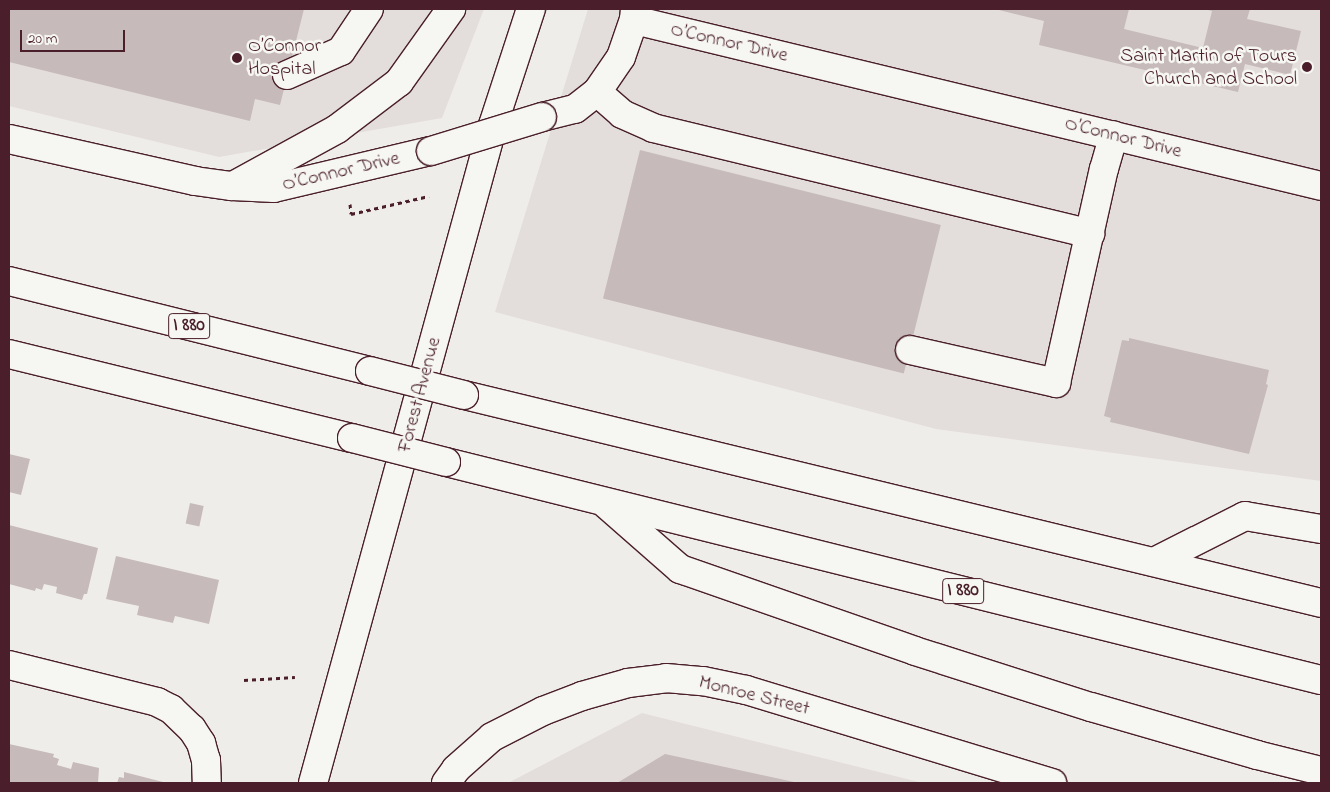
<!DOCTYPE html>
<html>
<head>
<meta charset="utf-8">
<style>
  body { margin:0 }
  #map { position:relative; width:1330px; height:792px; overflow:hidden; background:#efedea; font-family:"Indie Flower",sans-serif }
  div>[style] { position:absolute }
  .built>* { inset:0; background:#e3dedc }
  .building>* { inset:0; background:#c6babb; transform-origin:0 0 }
  .path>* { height:3px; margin-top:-1.5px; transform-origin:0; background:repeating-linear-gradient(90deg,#4a1f2b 0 4px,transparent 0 8px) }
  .roads { filter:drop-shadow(1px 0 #4a1f2b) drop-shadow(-1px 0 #4a1f2b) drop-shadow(0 1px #4a1f2b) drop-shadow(0 -1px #4a1f2b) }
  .minor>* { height:28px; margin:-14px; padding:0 14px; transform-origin:14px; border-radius:14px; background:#f6f6f2 }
  .major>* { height:28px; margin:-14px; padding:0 14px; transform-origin:14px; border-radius:14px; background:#f6f6f2 }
  .highway>* { height:28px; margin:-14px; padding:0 14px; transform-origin:14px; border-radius:14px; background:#f6f6f2 }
  .bridges { filter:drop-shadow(1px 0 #4a1f2b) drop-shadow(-1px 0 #4a1f2b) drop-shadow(0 1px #4a1f2b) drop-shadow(0 -1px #4a1f2b) }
  .minor-bridge>* { height:28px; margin:-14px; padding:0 14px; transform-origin:14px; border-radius:14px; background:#f6f6f2 }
  .highway-bridge>* { height:28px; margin:-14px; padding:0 14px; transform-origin:14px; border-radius:14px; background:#f6f6f2 }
  .dots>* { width:14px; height:14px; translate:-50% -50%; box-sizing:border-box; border:2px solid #f6f6f2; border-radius:50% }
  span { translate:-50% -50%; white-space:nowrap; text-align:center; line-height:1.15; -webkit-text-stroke:5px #f6f6f2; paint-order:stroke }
  .shield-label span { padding:1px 4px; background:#f6f6f2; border:1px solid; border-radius:4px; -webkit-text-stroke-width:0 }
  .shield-label { font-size:19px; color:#4a1f2b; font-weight:700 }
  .street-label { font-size:20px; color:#4a1f2b }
  .poi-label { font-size:20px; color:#4a1f2b }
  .left { translate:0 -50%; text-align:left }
  .right { translate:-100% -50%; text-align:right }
  .frame { position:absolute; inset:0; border:10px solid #4a1f2b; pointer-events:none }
  .scale { position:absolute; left:20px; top:30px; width:105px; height:22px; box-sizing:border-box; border:2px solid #4a1f2b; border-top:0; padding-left:6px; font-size:15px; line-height:18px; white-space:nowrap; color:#4a1f2b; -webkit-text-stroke:4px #f6f6f2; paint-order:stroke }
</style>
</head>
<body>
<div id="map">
  <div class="built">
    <i style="clip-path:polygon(9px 9px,484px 9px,442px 118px,219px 157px,9px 106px)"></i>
    <i style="clip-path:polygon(588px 9px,1321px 9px,1321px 481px,936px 429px,495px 312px)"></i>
    <i style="clip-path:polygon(642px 713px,923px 783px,508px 783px)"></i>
  </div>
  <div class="building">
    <i style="clip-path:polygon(9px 9px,304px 9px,280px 105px,255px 99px,250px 121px,9px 62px)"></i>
    <i style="clip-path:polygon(995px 9px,1129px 9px,1124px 29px,1203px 48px,1212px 11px,1204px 9px,1250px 9px,1247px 19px,1301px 31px,1290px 75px,1245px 64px,1238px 92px,1039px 45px,1044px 21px)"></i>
    <i style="left:640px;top:150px;width:310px;height:153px;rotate:14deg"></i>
    <i style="clip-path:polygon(1129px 338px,1269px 370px,1266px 384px,1268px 385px,1249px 454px,1110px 422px,1111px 418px,1104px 416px,1122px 340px,1129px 341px)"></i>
    <i style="clip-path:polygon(9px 454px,30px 459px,21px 495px,9px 492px)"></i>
    <i style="left:190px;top:503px;width:14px;height:21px;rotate:12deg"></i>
    <i style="clip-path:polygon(9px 525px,98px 548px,87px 594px,84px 594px,82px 600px,56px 593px,57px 587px,44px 584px,42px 590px,36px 588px,35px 591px,9px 584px)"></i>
    <i style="clip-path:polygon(116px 556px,219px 580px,209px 624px,175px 616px,173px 623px,137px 615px,139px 606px,106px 599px)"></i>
    <i style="clip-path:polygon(9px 744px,54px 754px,53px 757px,59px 759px,57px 765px,71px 769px,73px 762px,99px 768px,98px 783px,9px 783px)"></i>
    <i style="clip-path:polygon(665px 754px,794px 782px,794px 783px,617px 783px)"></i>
    <i style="clip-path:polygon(124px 772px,167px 783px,117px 783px,119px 777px,124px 778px)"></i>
  </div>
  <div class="path">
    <i style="left:350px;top:204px;width:10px;rotate:84deg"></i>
    <i style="left:351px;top:214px;width:80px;rotate:-13deg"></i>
    <i style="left:244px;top:680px;width:51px;rotate:-3.4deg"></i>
  </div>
  <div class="roads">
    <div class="minor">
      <i style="left:634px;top:20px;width:707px;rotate:13.58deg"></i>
      <i style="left:287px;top:75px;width:59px;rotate:-24deg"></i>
      <i style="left:341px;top:51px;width:50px;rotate:-56.3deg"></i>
      <i style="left:597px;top:92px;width:33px;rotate:41deg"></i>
      <i style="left:622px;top:114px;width:34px;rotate:24deg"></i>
      <i style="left:653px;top:128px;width:450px;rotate:13.6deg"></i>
      <i style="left:542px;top:117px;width:34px;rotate:-14deg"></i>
      <i style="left:575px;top:109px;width:28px;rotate:-38deg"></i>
      <i style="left:597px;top:92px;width:42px;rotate:-55.6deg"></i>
      <i style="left:621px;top:57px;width:39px;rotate:-71deg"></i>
      <i style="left:634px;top:20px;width:11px;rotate:-85deg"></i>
      <i style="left:9px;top:139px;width:191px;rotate:12.7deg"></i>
      <i style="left:195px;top:181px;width:37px;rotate:8deg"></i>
      <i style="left:232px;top:186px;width:42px;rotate:2.7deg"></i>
      <i style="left:274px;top:188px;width:161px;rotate:-13.3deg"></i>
      <i style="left:233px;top:186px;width:119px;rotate:-28.7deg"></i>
      <i style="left:337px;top:129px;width:78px;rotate:-37.2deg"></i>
      <i style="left:399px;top:82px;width:90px;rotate:-54.5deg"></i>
      <i style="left:910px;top:350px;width:150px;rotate:12.7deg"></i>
      <i style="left:1056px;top:383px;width:219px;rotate:-77.4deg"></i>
      <i style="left:1104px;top:169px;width:35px;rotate:-74deg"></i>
      <i style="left:9px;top:665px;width:153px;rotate:14deg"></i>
      <i style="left:157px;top:702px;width:16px;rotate:27deg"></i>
      <i style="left:171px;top:709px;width:29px;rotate:44deg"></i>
      <i style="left:192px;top:729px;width:17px;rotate:57deg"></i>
      <i style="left:201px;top:743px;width:18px;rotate:74deg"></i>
      <i style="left:206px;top:760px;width:23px;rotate:88deg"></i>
    </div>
    <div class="major">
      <i style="left:313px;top:783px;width:682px;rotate:-74.7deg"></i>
      <i style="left:493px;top:125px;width:122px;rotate:-71.9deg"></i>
      <i style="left:446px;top:783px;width:17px;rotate:-54deg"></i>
      <i style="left:456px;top:769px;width:48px;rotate:-41.6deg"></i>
      <i style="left:492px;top:737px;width:57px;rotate:-27deg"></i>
      <i style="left:543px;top:711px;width:42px;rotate:-21deg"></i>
      <i style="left:582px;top:696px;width:48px;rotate:-15.8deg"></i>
      <i style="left:628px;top:683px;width:38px;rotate:-7deg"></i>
      <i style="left:666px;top:678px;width:37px;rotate:5deg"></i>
      <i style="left:703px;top:681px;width:44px;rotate:11.8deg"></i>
      <i style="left:746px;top:690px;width:320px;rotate:16.9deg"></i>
    </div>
    <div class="highway">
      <i style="left:9px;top:281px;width:372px;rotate:14deg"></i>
      <i style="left:9px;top:354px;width:353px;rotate:13.8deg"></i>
      <i style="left:464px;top:395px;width:882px;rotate:13.64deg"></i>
      <i style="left:446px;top:462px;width:902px;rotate:13.99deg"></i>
      <i style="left:607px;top:505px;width:97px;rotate:41.2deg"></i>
      <i style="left:680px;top:569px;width:249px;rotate:19.2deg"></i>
      <i style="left:915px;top:651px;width:185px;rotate:17.7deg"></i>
      <i style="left:1091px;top:707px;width:173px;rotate:16.1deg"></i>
      <i style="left:1257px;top:755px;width:66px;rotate:14deg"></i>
      <i style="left:1154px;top:562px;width:102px;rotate:-26.8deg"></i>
      <i style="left:1245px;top:516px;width:77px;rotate:9.7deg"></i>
    </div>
  </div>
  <div class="bridges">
    <div class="minor-bridge">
      <i style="left:431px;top:151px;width:116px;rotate:-17deg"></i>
    </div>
    <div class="highway-bridge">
      <i style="left:370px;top:371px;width:97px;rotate:14.3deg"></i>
      <i style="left:352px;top:438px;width:97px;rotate:14.3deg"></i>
    </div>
  </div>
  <div class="dots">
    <i style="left:237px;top:58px;background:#4a1f2b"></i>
    <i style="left:1307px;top:67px;background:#4a1f2b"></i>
  </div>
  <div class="shield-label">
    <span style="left:189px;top:326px">I 880</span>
    <span style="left:963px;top:591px">I 880</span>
  </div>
  <div class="street-label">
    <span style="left:729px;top:43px;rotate:13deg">O’Connor Drive</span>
    <span style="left:1123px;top:138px;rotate:14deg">O’Connor Drive</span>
    <span style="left:341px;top:172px;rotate:-13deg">O’Connor Drive</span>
    <span style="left:420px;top:395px;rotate:-75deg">Forest Avenue</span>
    <span style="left:754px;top:696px;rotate:14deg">Monroe Street</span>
  </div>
  <div class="poi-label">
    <span class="left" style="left:248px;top:58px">O’Connor<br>Hospital</span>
    <span class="right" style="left:1297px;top:68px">Saint Martin of Tours<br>Church and School</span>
  </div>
  <div class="frame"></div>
  <div class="scale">20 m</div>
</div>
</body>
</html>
